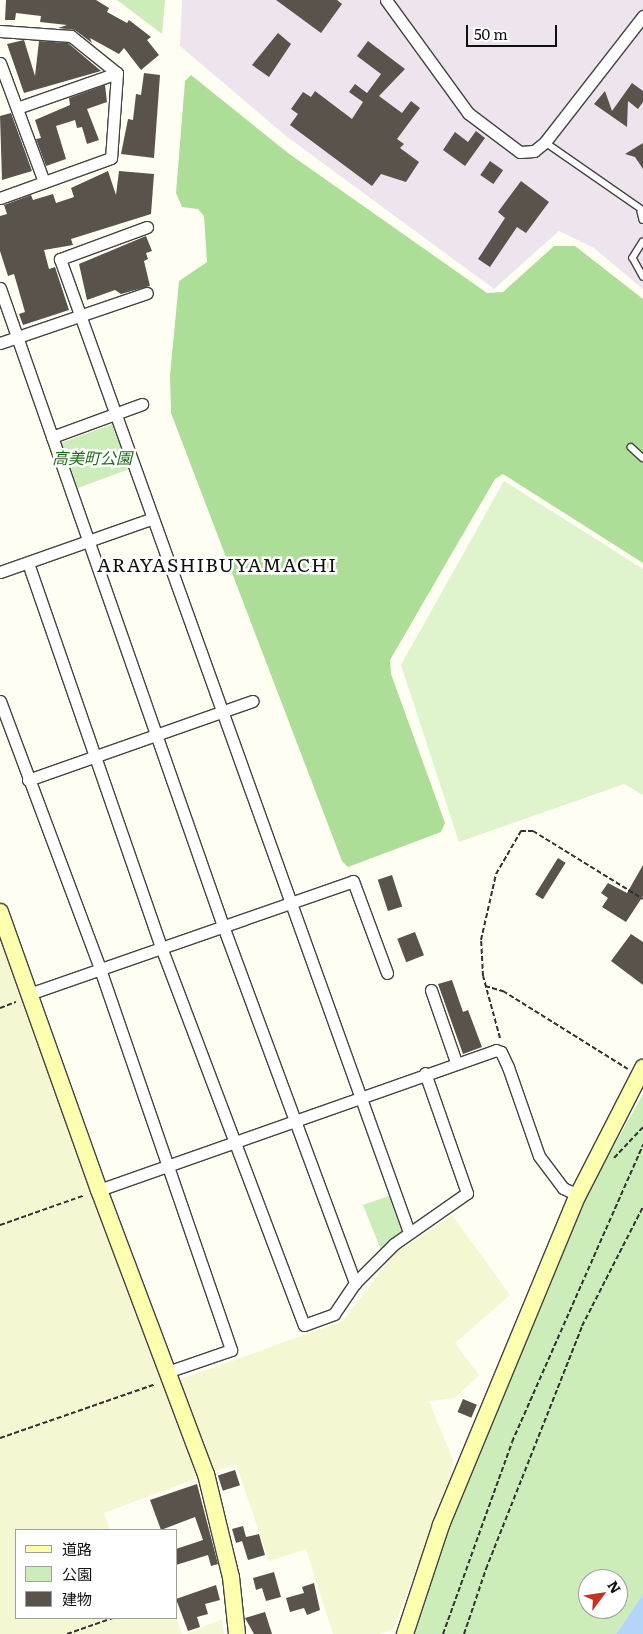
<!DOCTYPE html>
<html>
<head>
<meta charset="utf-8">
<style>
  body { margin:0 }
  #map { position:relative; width:643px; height:1634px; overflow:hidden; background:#fffef2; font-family:Literata,"Noto Sans JP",serif }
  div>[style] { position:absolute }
  .industrial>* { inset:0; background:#eee4ee }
  .farmland>* { inset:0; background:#f4f7d1 }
  .green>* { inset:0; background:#ccecb9; transform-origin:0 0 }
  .forest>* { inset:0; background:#adde98 }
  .pitch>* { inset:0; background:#dff3cc }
  .water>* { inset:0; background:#b4d5f9 }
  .building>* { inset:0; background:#59534b; transform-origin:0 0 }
  .path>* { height:2px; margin-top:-1px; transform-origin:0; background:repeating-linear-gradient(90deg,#323232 0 5px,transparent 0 7.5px) }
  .roads { filter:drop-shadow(1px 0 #434343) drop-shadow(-1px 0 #434343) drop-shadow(0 1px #434343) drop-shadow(0 -1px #434343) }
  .lane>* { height:5.5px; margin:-2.75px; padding:0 2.75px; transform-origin:2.75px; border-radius:2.75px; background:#fff }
  .street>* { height:11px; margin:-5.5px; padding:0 5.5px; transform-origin:5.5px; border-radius:5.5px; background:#fff }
  .secondary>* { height:16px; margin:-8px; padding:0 8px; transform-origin:8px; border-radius:8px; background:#fcffad }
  span { translate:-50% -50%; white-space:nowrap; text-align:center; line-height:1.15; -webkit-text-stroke:5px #fff; paint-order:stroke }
  .park-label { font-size:16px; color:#206c1c; font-style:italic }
  .quarter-label { font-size:19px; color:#101010; letter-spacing:1px }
  .legend { position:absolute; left:15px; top:1529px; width:162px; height:90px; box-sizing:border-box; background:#fff; border:1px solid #9f9f9f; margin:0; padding:6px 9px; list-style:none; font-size:15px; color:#101010 }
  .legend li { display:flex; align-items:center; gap:10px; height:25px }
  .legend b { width:25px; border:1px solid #9f9f9f }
  .north { position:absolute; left:578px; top:1569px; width:50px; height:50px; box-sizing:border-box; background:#fff; border:1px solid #9f9f9f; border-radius:50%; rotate:59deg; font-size:14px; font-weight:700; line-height:20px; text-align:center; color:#101010 }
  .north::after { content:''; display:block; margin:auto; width:18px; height:22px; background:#c73120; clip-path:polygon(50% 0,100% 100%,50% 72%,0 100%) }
  .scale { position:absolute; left:466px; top:25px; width:91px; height:22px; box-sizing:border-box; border:2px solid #101010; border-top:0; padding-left:6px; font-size:15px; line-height:18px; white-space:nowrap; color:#101010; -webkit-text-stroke:4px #fff; paint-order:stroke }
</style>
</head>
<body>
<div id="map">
  <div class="industrial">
    <i style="clip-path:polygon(182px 0,643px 0,643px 289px,594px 248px,559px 231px,494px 289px,286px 136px,180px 46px)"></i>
  </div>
  <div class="farmland">
    <i style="clip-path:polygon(0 937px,197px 1478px,104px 1513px,110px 1530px,16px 1530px,16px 1618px,176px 1618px,182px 1634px,0 1634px)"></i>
    <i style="clip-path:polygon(452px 1215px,510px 1295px,455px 1343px,479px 1375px,455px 1398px,429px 1401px,453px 1460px,451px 1480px,393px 1629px,379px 1634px,333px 1634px,306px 1549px,269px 1561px,236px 1464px,213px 1472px,179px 1380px,343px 1321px,394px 1254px)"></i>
    <i style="clip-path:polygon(222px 1619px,224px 1634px,186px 1634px)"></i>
  </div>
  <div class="green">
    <i style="clip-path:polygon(117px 0,165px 0,162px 34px)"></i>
    <i style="left:113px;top:424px;width:48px;height:55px;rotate:70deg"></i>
    <i style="clip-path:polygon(evenodd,643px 1094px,643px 1594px,616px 1634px,414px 1634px,450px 1521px,591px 1187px,643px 1094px,588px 1579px,618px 1579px,618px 1609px,588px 1609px,588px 1579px)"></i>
    <i style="clip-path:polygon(389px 1196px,402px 1232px,381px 1250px,363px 1205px)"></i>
  </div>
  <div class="forest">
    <i style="clip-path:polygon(191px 75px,288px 153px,487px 293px,503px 292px,554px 246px,575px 246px,643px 299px,643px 563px,503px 474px,495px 479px,390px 660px,391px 674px,445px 823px,441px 832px,348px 867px,342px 861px,171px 413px,170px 375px,179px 281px,207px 262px,204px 216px,198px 209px,182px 207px,176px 193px,185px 81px)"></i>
  </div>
  <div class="pitch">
    <i style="clip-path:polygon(504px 481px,643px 569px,643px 795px,624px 784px,459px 842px,401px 665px)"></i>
  </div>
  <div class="water">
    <i style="clip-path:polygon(643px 1594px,643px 1634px,616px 1634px)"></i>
  </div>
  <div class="building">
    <i style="clip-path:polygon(6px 0,96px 0,109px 8px,107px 12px,127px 23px,129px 20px,151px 37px,147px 40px,159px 55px,141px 70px,124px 48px,119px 54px,90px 38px,92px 43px,75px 30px,58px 28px,67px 25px,40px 22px,41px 16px,16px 13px,15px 20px,5px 20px)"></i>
    <i style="clip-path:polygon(276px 0,337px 0,342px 4px,321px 33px)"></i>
    <i style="clip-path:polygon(278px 33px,291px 44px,269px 77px,252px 65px)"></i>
    <i style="clip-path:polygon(24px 40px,35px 76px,39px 41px,68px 43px,101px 71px,24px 93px,7px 44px)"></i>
    <i style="clip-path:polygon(368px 41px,405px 69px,379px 96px,402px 113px,411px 101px,420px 108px,397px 139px,404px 144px,400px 148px,419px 162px,406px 182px,381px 174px,372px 186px,290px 125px,298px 114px,291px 109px,303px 92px,311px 97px,315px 91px,352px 119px,363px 102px,349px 92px,355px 84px,367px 93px,381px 74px,357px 56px)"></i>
    <i style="clip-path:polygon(144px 73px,160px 75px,154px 158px,121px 154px,128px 119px,133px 120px,136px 94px,141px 95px)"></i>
    <i style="clip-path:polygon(632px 83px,643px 91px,643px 102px,638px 109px,628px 101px,627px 127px,594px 104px,605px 91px,612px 111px)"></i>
    <i style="clip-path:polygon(105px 85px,107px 102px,87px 109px,99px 140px,87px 144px,82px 127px,77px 128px,75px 120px,56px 126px,66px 159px,46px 166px,36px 139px,41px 138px,35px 120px,70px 105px,69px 98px)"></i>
    <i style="clip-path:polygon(11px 113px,32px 171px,2px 180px,0 116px)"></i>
    <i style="clip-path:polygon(476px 131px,485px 138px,465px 166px,443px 150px,455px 132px,468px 142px)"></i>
    <i style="clip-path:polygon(643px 143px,643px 169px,635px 157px,625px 154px)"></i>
    <i style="left:490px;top:161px;width:16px;height:17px;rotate:35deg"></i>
    <i style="clip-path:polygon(108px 171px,116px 195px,119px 171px,154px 174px,151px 214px,71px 239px,73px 245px,44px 250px,49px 269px,55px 267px,69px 310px,23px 325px,19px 314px,25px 312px,14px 274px,8px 276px,0 251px,0 216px,7px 214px,4px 205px,31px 195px,33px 200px,53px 194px,56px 203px,74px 197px,71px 188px)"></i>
    <i style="clip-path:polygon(521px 181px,549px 202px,526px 233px,517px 227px,490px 267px,478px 259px,505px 218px,498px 212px)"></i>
    <i style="clip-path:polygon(146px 236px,152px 251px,146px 253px,148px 259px,144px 261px,150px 286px,121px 294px,115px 290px,87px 300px,79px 264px)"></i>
    <i style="left:558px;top:858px;width:9px;height:43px;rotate:32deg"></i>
    <i style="clip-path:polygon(643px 865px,643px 896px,626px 922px,602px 907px,608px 898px,601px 893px,608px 883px,627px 893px)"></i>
    <i style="left:392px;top:875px;width:33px;height:15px;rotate:72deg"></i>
    <i style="left:415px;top:932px;width:25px;height:19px;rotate:69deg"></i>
    <i style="clip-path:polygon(631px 934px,643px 942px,643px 985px,611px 961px)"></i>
    <i style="clip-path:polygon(452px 980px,463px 1012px,468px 1010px,482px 1047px,463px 1054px,438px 984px)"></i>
    <i style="left:463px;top:1399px;width:15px;height:14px;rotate:23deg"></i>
    <i style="left:235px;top:1470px;width:16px;height:18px;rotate:72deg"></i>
    <i style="clip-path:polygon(197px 1484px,218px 1564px,211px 1566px,208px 1555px,176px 1565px,176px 1549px,203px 1540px,195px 1517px,161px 1530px,150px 1500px)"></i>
    <i style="clip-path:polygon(243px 1526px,246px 1537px,259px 1534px,265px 1555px,248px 1560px,242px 1541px,236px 1543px,232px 1529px)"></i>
    <i style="clip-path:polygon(274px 1572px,281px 1597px,266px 1601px,262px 1588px,256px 1590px,253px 1578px)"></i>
    <i style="clip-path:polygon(314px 1583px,320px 1610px,307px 1615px,304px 1608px,290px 1612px,286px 1598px,304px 1593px,302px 1587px)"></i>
    <i style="clip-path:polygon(216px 1585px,220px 1600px,205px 1604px,208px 1614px,197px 1617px,200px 1627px,188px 1631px,176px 1599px)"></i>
    <i style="clip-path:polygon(265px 1612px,272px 1634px,254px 1634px,245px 1618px)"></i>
  </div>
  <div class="path">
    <i style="left:485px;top:986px;width:19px;rotate:16deg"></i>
    <i style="left:503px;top:991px;width:147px;rotate:32deg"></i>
    <i style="left:0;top:1008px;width:17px;rotate:-21deg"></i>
    <i style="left:500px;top:1038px;width:64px;rotate:-105.3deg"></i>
    <i style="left:483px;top:976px;width:36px;rotate:-93deg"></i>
    <i style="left:481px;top:940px;width:68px;rotate:-77.2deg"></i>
    <i style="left:496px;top:874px;width:50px;rotate:-59.8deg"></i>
    <i style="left:521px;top:831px;width:12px"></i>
    <i style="left:533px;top:831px;width:129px;rotate:31.7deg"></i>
    <i style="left:614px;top:1158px;width:42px;rotate:-46.9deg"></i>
    <i style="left:0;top:1225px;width:90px;rotate:-19.4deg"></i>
    <i style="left:0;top:1438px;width:165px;rotate:-19.1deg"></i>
    <i style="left:67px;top:1634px;width:49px;rotate:-19.2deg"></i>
    <i style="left:443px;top:1634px;width:204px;rotate:-70.2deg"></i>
    <i style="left:512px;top:1442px;width:325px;rotate:-66.2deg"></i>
    <i style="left:464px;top:1634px;width:69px;rotate:-71.3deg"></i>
    <i style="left:486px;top:1569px;width:261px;rotate:-68.4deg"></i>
    <i style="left:582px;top:1326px;width:134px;rotate:-62.9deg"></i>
  </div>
  <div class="roads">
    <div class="lane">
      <i style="left:545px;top:142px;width:119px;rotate:34.8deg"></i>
      <i style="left:641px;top:212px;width:8px;rotate:76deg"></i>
      <i style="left:643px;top:242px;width:19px;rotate:122deg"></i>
      <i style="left:633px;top:258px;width:21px;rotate:61deg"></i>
      <i style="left:631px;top:447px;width:16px;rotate:43deg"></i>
    </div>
    <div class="street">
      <i style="left:386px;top:0;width:140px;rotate:54deg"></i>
      <i style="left:468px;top:113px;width:65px;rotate:36.9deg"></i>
      <i style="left:520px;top:152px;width:14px;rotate:-4deg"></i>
      <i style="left:534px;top:151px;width:14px;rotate:-39deg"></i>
      <i style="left:545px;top:142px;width:160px;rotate:-52.1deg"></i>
      <i style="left:0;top:31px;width:71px;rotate:4deg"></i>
      <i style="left:71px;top:36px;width:59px;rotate:38.8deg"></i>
      <i style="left:117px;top:73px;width:85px;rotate:94deg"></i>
      <i style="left:111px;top:158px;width:118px;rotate:160.2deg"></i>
      <i style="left:0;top:63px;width:127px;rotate:69.7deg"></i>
      <i style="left:17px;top:108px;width:106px;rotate:-19.3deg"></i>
      <i style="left:147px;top:227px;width:93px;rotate:159.8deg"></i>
      <i style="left:60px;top:259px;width:1034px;rotate:70.27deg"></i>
      <i style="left:0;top:288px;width:676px;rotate:70.73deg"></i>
      <i style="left:223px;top:926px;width:381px;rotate:69.7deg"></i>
      <i style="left:0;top:343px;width:155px;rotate:-18.8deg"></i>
      <i style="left:52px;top:437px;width:96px;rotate:-20.1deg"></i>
      <i style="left:28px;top:563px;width:406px;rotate:70.9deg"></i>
      <i style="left:161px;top:947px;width:404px;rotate:69.3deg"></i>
      <i style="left:304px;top:1325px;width:32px;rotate:-20deg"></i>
      <i style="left:334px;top:1314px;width:37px;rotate:-56deg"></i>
      <i style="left:355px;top:1283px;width:55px;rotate:-45deg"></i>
      <i style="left:394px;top:1244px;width:89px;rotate:-34.9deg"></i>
      <i style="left:467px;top:1193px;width:127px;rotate:-109.3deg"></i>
      <i style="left:0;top:572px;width:162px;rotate:-19.4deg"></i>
      <i style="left:0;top:701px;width:286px;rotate:69.5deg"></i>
      <i style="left:100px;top:969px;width:403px;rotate:71deg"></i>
      <i style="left:231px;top:1350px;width:68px;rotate:161deg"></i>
      <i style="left:28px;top:780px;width:238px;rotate:-19.4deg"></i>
      <i style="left:431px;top:990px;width:76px;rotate:70.9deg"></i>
      <i style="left:29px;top:994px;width:343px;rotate:-19.2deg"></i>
      <i style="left:353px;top:881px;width:98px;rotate:69.7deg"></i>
      <i style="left:99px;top:1190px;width:421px;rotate:-19.4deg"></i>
      <i style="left:496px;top:1050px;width:5px;rotate:22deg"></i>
      <i style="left:501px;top:1052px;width:17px;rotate:65deg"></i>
      <i style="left:508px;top:1067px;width:94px;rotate:70.8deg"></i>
      <i style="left:539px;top:1156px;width:40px;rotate:53deg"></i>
      <i style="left:563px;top:1188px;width:17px;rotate:25deg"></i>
    </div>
    <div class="secondary">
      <i style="left:0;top:912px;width:295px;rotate:70.4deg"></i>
      <i style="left:99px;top:1190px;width:303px;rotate:69.4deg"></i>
      <i style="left:206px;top:1474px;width:106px;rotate:76.4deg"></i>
      <i style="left:231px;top:1577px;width:57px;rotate:84deg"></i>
      <i style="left:405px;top:1634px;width:115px;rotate:-71.7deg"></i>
      <i style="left:441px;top:1525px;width:357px;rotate:-67.5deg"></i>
      <i style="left:578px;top:1195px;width:143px;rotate:-62.9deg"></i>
    </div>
  </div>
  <div class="park-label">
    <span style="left:92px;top:457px">高美町公園</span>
  </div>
  <div class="quarter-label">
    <span style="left:217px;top:565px">ARAYASHIBUYAMACHI</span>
  </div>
  <ul class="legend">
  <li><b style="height:6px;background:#fcffad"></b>道路</li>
  <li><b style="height:14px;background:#ccecb9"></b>公園</li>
  <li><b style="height:14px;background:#59534b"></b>建物</li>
  </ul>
  <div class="north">N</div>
  <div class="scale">50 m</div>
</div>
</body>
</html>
